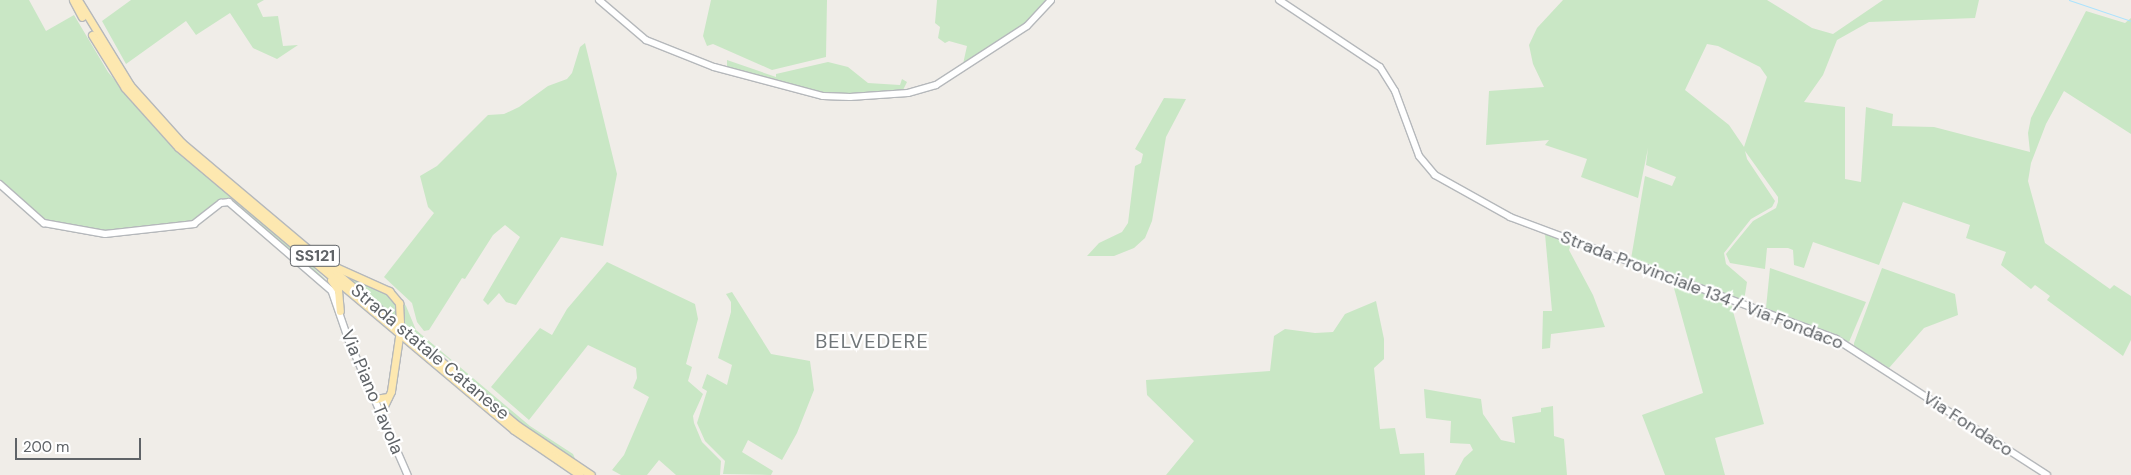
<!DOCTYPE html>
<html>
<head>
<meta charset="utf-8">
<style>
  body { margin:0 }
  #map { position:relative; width:2131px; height:475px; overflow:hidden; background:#f0ede8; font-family:"DM Sans",sans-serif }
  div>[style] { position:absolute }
  .green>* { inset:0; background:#c9e7c5 }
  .stream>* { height:1px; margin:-0.5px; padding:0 0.5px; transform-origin:0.5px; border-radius:0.5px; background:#abe3fd }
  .roads { filter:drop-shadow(1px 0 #b5b8bb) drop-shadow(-1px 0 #b5b8bb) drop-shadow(0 1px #b5b8bb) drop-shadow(0 -1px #b5b8bb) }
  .tertiary>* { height:5.5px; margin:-2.75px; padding:0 2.75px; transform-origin:2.75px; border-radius:2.75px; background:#fff }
  .secondary>* { height:6px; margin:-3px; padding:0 3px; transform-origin:3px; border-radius:3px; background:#fff }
  .primary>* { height:7px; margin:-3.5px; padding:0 3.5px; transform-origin:3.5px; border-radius:3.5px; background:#fde8b0 }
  span { translate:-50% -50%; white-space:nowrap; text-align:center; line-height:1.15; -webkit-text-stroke:4.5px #fff; paint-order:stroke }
  .shield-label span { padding:1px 4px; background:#fff; border:1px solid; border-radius:4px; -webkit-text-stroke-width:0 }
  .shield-label { font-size:16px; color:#5f6367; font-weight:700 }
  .street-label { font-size:18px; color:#5f6367 }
  .quarter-label { font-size:20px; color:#707679; letter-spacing:1px }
  .scale { position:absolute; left:15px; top:438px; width:126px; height:22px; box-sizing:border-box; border:2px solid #5f6367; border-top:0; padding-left:6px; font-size:15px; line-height:18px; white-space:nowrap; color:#5f6367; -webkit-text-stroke:4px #fff; paint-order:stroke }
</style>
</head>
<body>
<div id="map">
  <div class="green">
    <i style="clip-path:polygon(0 0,29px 0,46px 31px,74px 15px,108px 72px,157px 130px,299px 253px,337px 291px,229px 198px,222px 198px,193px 222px,105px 232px,48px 223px,6px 189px,0 180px)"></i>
    <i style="clip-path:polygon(131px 0,264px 0,257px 4px,263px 17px,278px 16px,283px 46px,298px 45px,277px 59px,253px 48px,230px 13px,196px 35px,186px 21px,126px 64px,102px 21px)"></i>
    <i style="clip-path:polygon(711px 0,827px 0,826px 57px,772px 70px,713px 44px,707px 46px,703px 36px)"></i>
    <i style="clip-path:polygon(937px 0,1046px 0,1028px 21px,963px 64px,967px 46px,949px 41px,945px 43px,938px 38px,940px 27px,935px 23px)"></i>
    <i style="clip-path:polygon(evenodd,1563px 0,1767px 0,1812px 28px,1833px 34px,1883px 0,1979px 0,1975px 18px,1869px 22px,1837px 40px,1823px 75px,1804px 102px,1845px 107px,1845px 179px,1861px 182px,1866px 107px,1893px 114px,1892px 126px,1934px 127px,2030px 152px,2028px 133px,2031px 118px,2086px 11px,2125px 23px,2131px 18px,2131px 134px,2064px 91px,2046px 124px,2031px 163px,2028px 181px,2045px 243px,2110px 289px,2114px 285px,2131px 296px,2131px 340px,2123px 356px,2047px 300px,2050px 296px,2035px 285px,2031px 289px,2001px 265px,2006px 252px,1966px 238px,1970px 225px,1903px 202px,1879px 265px,1813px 242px,1804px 268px,1794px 265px,1793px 250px,1788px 248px,1767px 248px,1765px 269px,1730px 263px,1726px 254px,1734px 244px,1753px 221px,1776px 208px,1778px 202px,1778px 197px,1745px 151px,1747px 159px,1775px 201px,1772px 207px,1751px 219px,1724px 253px,1726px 264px,1747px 282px,1744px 301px,1631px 259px,1645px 176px,1672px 186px,1676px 177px,1646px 165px,1648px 148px,1638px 198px,1581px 177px,1587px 159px,1545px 145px,1549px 140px,1486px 145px,1489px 91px,1544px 87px,1533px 64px,1529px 45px,1537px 28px,1563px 0,1707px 44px,1718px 46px,1760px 67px,1767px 77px,1744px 147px,1729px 125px,1685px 90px,1707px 44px)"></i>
    <i style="clip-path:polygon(585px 43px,617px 174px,603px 246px,561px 237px,516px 305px,506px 302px,499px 293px,488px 305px,483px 300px,520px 237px,505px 225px,493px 235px,465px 279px,462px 278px,429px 330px,424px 331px,417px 322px,412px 303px,384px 277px,434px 213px,428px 207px,420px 176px,437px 166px,488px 115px,504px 114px,519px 107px,548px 86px,567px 79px,572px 73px,580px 47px)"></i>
    <i style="clip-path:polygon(727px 60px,776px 77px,776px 74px,828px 62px,848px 67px,868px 83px,900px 85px,902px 79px,907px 82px,903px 90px,849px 95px,822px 93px,727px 69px)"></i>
    <i style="clip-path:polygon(1164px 98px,1186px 99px,1166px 137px,1152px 221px,1145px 238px,1134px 248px,1114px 256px,1087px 256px,1099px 243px,1122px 232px,1128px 223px,1135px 166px,1141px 163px,1143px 154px,1135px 149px)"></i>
    <i style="clip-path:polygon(1545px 234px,1571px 244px,1569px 250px,1593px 295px,1605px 327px,1551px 334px,1550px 348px,1542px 349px,1543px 311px,1552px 311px)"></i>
    <i style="clip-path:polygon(607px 262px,695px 304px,698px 319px,686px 364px,692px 367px,688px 381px,703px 394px,693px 416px,694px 423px,702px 442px,721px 461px,720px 475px,676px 475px,659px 460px,647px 475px,621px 475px,612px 470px,624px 455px,649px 397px,633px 388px,637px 378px,636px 368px,588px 345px,529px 420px,491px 387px,540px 328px,552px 335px,567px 309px)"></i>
    <i style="clip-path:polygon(1770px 268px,1866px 302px,1849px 342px,1766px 308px)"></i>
    <i style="clip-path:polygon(1882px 268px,1955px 294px,1958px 315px,1924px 328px,1889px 368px,1854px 346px,1854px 343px)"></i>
    <i style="clip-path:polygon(338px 271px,387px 292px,397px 303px,399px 320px)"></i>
    <i style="clip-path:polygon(370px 280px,393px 288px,406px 306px,416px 330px,530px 426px,573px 454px,577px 463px,528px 429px,454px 367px,449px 359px,402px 324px,401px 303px)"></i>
    <i style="clip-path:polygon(1672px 281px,1731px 304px,1764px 424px,1715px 438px,1725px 475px,1665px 475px,1642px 415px,1703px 393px)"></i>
    <i style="clip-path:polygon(732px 292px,771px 354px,810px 361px,814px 390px,797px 433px,782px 460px,748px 440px,742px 452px,773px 471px,771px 475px,723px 474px,725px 461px,705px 441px,697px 423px,707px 391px,702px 388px,707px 374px,727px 385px,732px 365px,718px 358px,731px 312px,731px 302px,726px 294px)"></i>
    <i style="clip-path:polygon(1376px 301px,1384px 339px,1384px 359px,1374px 368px,1380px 429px,1395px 428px,1400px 454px,1424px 453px,1425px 475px,1166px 475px,1194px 441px,1147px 395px,1146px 380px,1270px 371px,1274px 336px,1285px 329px,1315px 333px,1333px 332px,1345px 314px)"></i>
    <i style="clip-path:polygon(1424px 389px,1481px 399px,1483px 414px,1501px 440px,1515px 443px,1512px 417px,1541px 412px,1541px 408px,1553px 406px,1554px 436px,1564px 439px,1567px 475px,1455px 475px,1464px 458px,1473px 450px,1470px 444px,1450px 443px,1451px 421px,1426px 418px)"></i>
  </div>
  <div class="stream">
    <i style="left:2069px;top:0;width:65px;rotate:18.7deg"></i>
  </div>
  <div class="roads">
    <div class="tertiary">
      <i style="left:0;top:184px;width:59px;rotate:41.6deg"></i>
      <i style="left:44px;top:223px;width:62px;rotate:10.2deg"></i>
      <i style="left:105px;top:234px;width:90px;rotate:-6.4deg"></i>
      <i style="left:194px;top:224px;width:34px;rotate:-38deg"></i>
      <i style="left:221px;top:203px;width:8px;rotate:-7deg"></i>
      <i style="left:229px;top:202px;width:136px;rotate:40.8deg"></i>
      <i style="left:332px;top:291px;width:52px;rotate:70.9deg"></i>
      <i style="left:349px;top:340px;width:147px;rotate:66.4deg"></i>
    </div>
    <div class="secondary">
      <i style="left:599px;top:0;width:62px;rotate:40.4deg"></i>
      <i style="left:646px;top:40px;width:73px;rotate:21.7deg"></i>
      <i style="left:714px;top:67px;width:113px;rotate:14.9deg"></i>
      <i style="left:823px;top:96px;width:27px;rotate:2deg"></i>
      <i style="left:850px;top:97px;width:58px;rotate:-3.9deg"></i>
      <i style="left:908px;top:93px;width:29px;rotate:-16deg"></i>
      <i style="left:936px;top:85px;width:108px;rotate:-33deg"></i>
      <i style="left:1027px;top:26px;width:35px;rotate:-47deg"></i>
      <i style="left:1279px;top:0;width:121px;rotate:33.6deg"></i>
      <i style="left:1380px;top:67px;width:28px;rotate:58deg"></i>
      <i style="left:1395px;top:91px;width:69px;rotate:69.7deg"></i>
      <i style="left:1419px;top:156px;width:25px;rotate:50deg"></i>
      <i style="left:1435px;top:175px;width:86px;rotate:29.2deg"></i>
      <i style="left:1510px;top:217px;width:348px;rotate:20.5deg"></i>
      <i style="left:1836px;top:339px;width:251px;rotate:32.8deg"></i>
    </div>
    <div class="primary">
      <i style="left:73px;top:0;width:19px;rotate:62deg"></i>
      <i style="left:78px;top:0;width:100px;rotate:58.5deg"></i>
      <i style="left:130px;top:85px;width:78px;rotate:48.1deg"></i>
      <i style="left:182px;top:143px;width:438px;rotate:40.1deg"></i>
      <i style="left:517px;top:425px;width:89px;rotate:34deg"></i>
      <i style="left:92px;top:35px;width:62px;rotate:58.1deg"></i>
      <i style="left:125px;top:88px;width:79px;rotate:48.1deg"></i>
      <i style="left:178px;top:147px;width:439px;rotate:40.1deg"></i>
      <i style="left:514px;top:430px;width:80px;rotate:34.3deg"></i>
      <i style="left:331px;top:265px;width:64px;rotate:24.1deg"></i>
      <i style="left:389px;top:291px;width:16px;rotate:50deg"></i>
      <i style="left:399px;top:303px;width:20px;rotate:87deg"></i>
      <i style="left:331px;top:280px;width:12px;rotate:55deg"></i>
      <i style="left:338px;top:290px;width:21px;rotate:85deg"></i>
      <i style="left:375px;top:399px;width:13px;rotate:-9deg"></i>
      <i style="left:380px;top:414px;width:25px;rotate:-64deg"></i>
      <i style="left:391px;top:391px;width:55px;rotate:-81.6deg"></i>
    </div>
  </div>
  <div class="shield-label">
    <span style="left:315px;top:256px">SS121</span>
  </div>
  <div class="street-label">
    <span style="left:1702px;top:290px;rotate:21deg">Strada Provinciale 134 / Via Fondaco</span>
    <span style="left:430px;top:352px;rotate:40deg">Strada statale Catanese</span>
    <span style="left:372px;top:392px;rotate:67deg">Via Piano Tavola</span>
    <span style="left:1968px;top:424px;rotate:33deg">Via Fondaco</span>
  </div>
  <div class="quarter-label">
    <span style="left:872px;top:341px">BELVEDERE</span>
  </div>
  <div class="scale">200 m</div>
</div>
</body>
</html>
